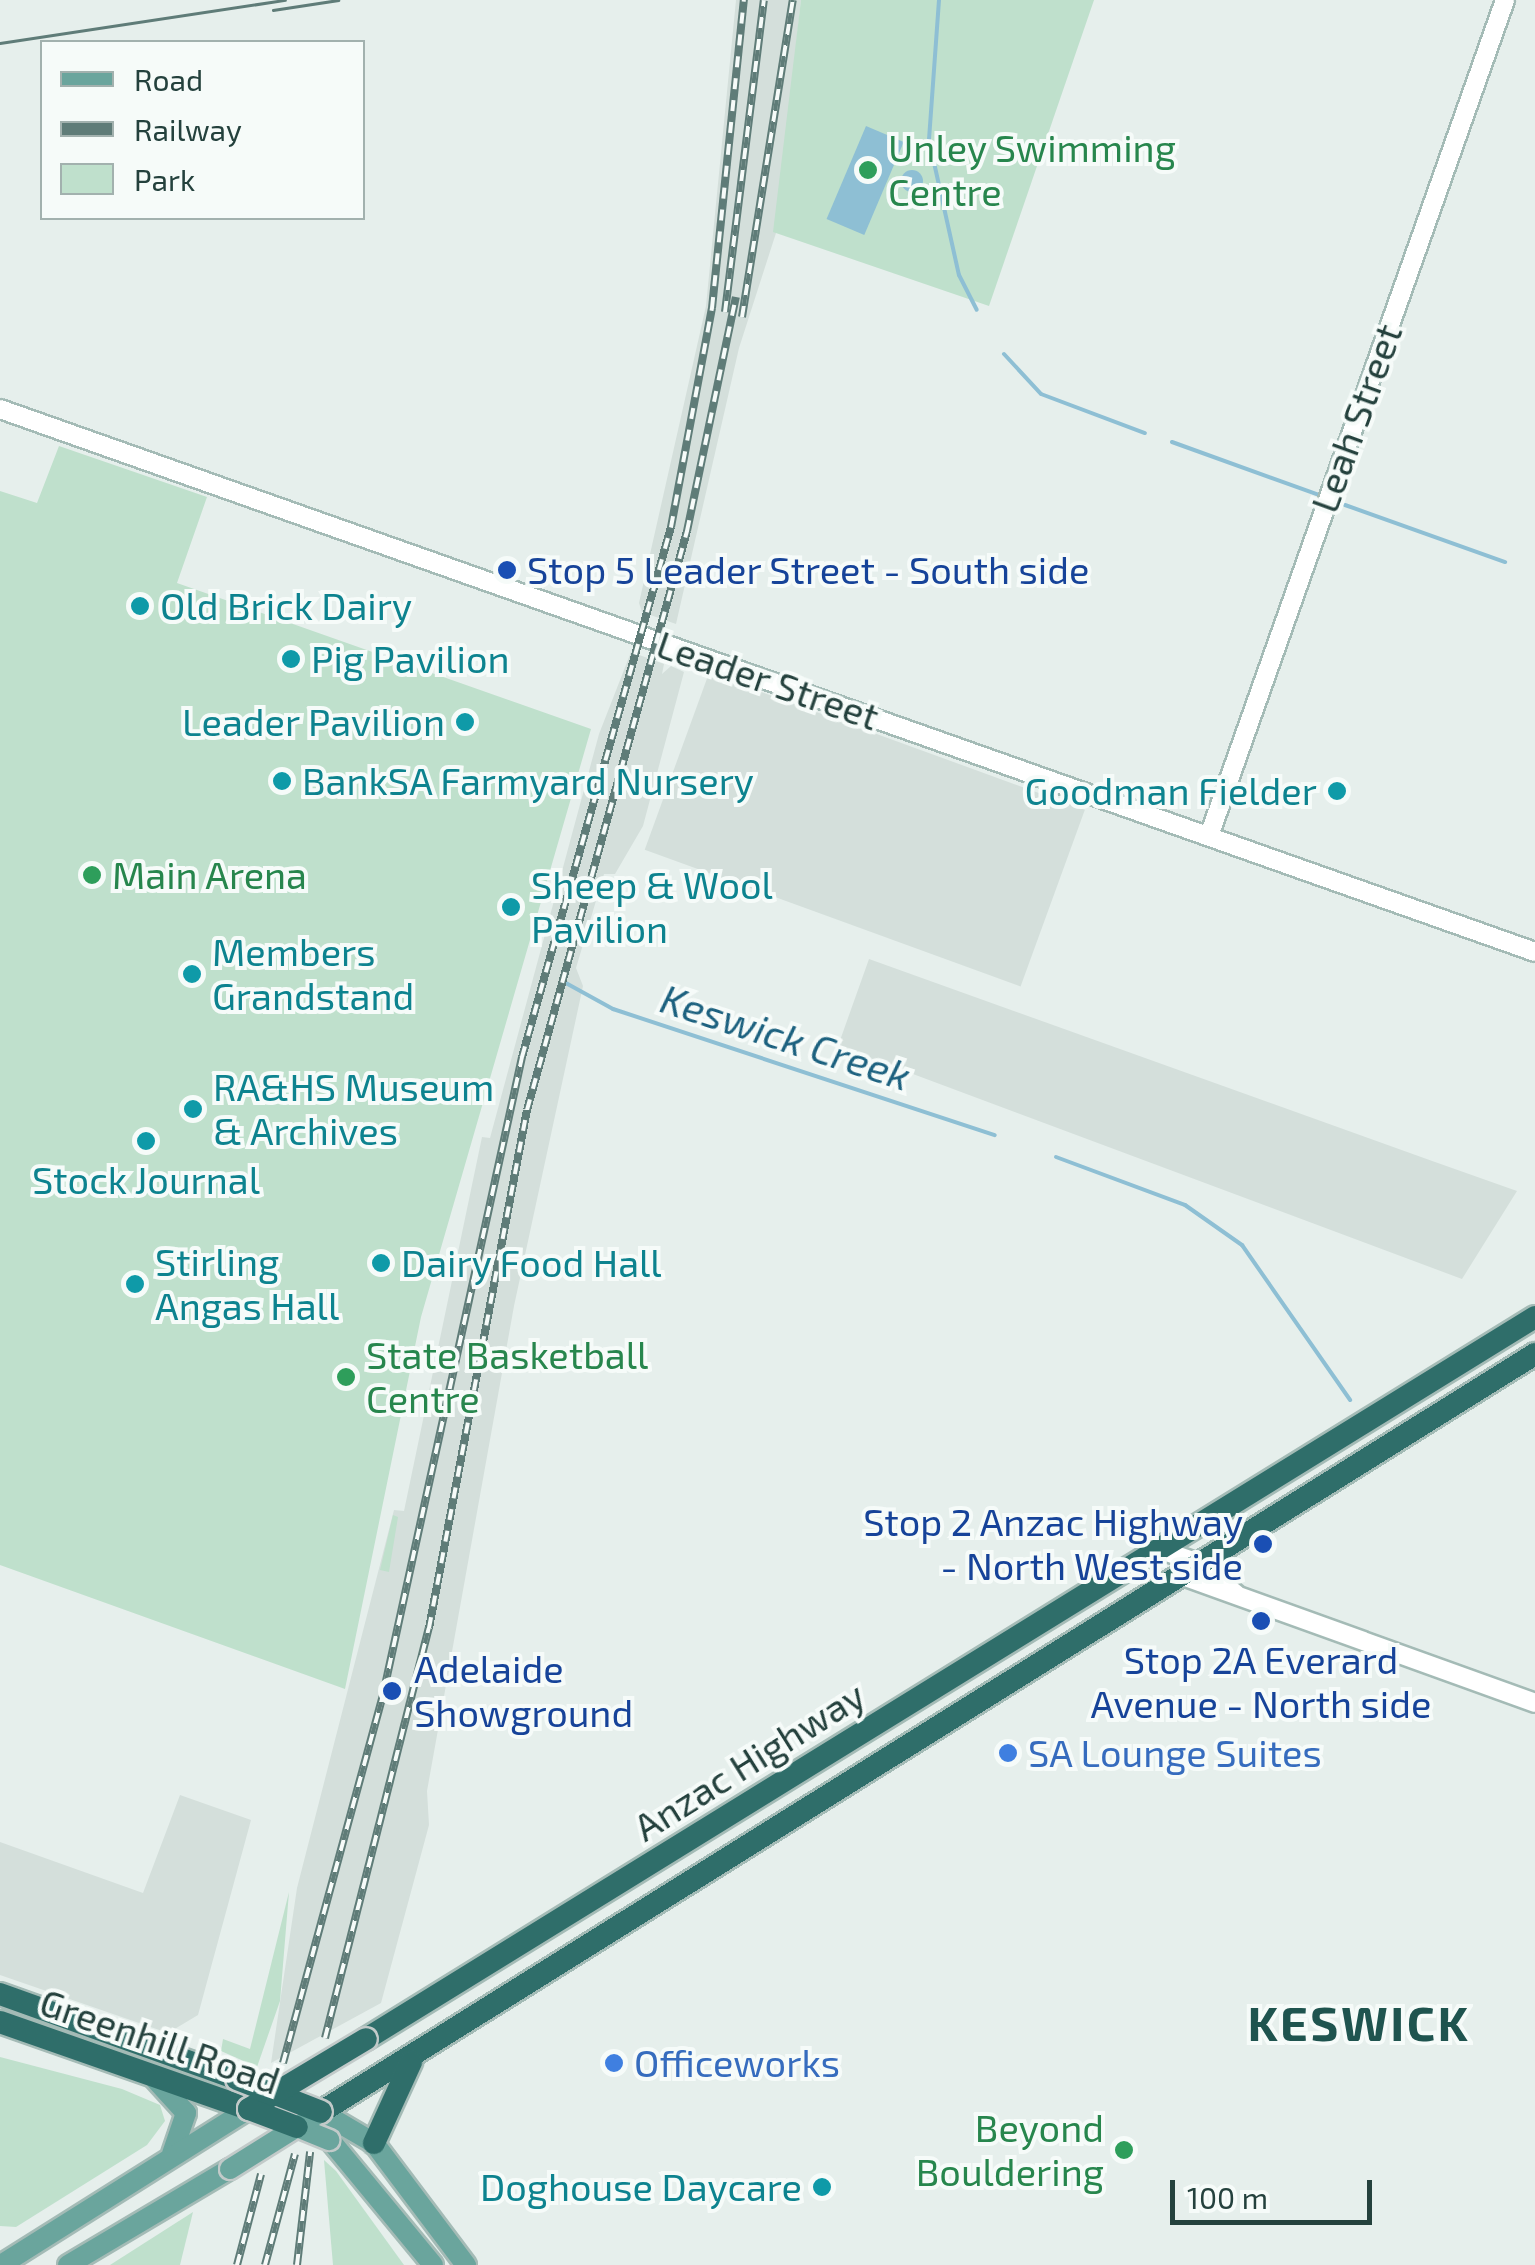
<!DOCTYPE html>
<html>
<head>
<meta charset="utf-8">
<style>
  body { margin:0 }
  #map { position:relative; width:1535px; height:2265px; overflow:hidden; background:#e6efec; font-family:"Exo 2",sans-serif }
  div>[style] { position:absolute }
  .built>* { inset:0; background:#d4dfdb; transform-origin:0 0 }
  .green>* { inset:0; background:#bfe0cc }
  .water>* { inset:0; background:#8ebfd4; transform-origin:0 0 }
  .round { border-radius:50% }
  .stream>* { height:4px; margin:-2px; padding:0 2px; transform-origin:2px; border-radius:2px; background:#8ebfd4 }
  .roads { filter:drop-shadow(2px 0 #a4bbb6) drop-shadow(-2px 0 #a4bbb6) drop-shadow(0 2px #a4bbb6) drop-shadow(0 -2px #a4bbb6) }
  .secondary>* { height:18px; margin:-9px; padding:0 9px; transform-origin:9px; border-radius:9px; background:#fff }
  .primary>* { height:20px; margin:-10px; padding:0 10px; transform-origin:10px; border-radius:10px; background:#6aa59d }
  .highway>* { height:22px; margin:-11px; padding:0 11px; transform-origin:11px; border-radius:11px; background:#2f6e6a }
  .tram>* { height:2.5px; margin:-1.25px; padding:0 1.25px; transform-origin:1.25px; border-radius:1.25px; background:#5f7c78 }
  .rail>* { height:8px; margin-top:-4px; transform-origin:0; background:repeating-linear-gradient(90deg,#f6fbf9 0 11px,#5f7c78 0 22px); box-sizing:border-box; border-block:2px solid #5f7c78 }
  .bridges { filter:drop-shadow(2px 0 #c2cac9) drop-shadow(-2px 0 #c2cac9) drop-shadow(0 2px #c2cac9) drop-shadow(0 -2px #c2cac9) }
  .primary-bridge>* { height:20px; margin:-10px; padding:0 10px; transform-origin:10px; border-radius:10px; background:#6aa59d }
  .highway-bridge>* { height:22px; margin:-11px; padding:0 11px; transform-origin:11px; border-radius:11px; background:#2f6e6a }
  .dots>* { width:28px; height:28px; translate:-50% -50%; box-sizing:border-box; border:5px solid #f6fbf9; border-radius:50% }
  span { translate:-50% -50%; white-space:nowrap; text-align:center; line-height:1.15; -webkit-text-stroke:8px #f6fbf9; paint-order:stroke }
  .leisure-label { font-size:38px; color:#27864d }
  .left { translate:0 -50%; text-align:left }
  .right { translate:-100% -50%; text-align:right }
  .street-label { font-size:38px; color:#24413d }
  .transit-label { font-size:38px; color:#164399 }
  .culture-label { font-size:38px; color:#0d838f }
  .shop-label { font-size:38px; color:#366cbe }
  .water-label { font-size:40px; color:#1c617f; font-style:italic }
  .district-label { font-size:48px; color:#1f544f; font-weight:700; letter-spacing:2.5px }
  .legend { position:absolute; left:40px; top:40px; width:325px; height:180px; box-sizing:border-box; background:#f6fbf9; border:2px solid #a2b1ae; margin:0; padding:12px 18px; list-style:none; font-size:30px; color:#24413d }
  .legend li { display:flex; align-items:center; gap:20px; height:50px }
  .legend b { width:50px; border:2px solid #a2b1ae }
  .scale { position:absolute; left:1170px; top:2180px; width:202px; height:45px; box-sizing:border-box; border:5px solid #24413d; border-top:0; padding-left:12px; font-size:30px; line-height:35px; white-space:nowrap; color:#24413d; -webkit-text-stroke:8px #f6fbf9; paint-order:stroke }
</style>
</head>
<body>
<div id="map">
  <div class="built">
    <i style="clip-path:polygon(736px 0,801px 0,776px 233px,739px 348px,676px 624px,642px 612px,639px 603px,706px 306px)"></i>
    <i style="clip-path:polygon(631px 652px,664px 664px,662px 674px,671px 666px,684px 672px,643px 826px,615px 874px,604px 874px,576px 968px,583px 986px,514px 1306px,427px 1791px,429px 1825px,381px 2003px,271px 2063px,297px 1888px,394px 1510px,404px 1511px,482px 1137px,490px 1138px,599px 734px)"></i>
    <i style="left:709px;top:673px;width:400px;height:188px;rotate:20deg"></i>
    <i style="clip-path:polygon(869px 959px,1435px 1162px,1517px 1191px,1462px 1279px,838px 1046px)"></i>
    <i style="clip-path:polygon(180px 1795px,251px 1820px,198px 2015px,168px 2033px,0 1975px,0 1842px,143px 1893px)"></i>
  </div>
  <div class="green">
    <i style="clip-path:polygon(801px 0,1094px 0,989px 306px,773px 232px)"></i>
    <i style="clip-path:polygon(59px 446px,207px 497px,177px 583px,591px 729px,421px 1317px,345px 1689px,0 1565px,0 491px,37px 503px)"></i>
    <i style="clip-path:polygon(393px 1515px,398px 1517px,389px 1572px,380px 1570px)"></i>
    <i style="clip-path:polygon(289px 1892px,280px 2001px,257px 2067px,221px 2051px,223px 2039px,250px 2049px)"></i>
    <i style="clip-path:polygon(0 2057px,122px 2089px,160px 2105px,165px 2121px,147px 2145px,16px 2227px,0 2226px)"></i>
    <i style="clip-path:polygon(324px 2160px,336px 2171px,404px 2265px,333px 2265px)"></i>
    <i style="clip-path:polygon(193px 2212px,180px 2265px,110px 2265px)"></i>
  </div>
  <div class="water">
    <i style="left:866px;top:126px;width:41px;height:101px;rotate:23deg"></i>
    <i class="round" style="left:901px;top:170px;width:22px;height:22px"></i>
  </div>
  <div class="stream">
    <i style="left:939px;top:0;width:140px;rotate:94.1deg"></i>
    <i style="left:929px;top:140px;width:138px;rotate:77.5deg"></i>
    <i style="left:959px;top:275px;width:39px;rotate:63deg"></i>
    <i style="left:1004px;top:354px;width:54px;rotate:47.2deg"></i>
    <i style="left:1041px;top:394px;width:111px;rotate:20.6deg"></i>
    <i style="left:1172px;top:442px;width:159px;rotate:19.8deg"></i>
    <i style="left:1345px;top:505px;width:170px;rotate:19.6deg"></i>
    <i style="left:564px;top:982px;width:56px;rotate:28.9deg"></i>
    <i style="left:613px;top:1009px;width:402px;rotate:18.3deg"></i>
    <i style="left:1056px;top:1157px;width:138px;rotate:20.4deg"></i>
    <i style="left:1185px;top:1205px;width:70px;rotate:35.1deg"></i>
    <i style="left:1242px;top:1245px;width:189px;rotate:55.1deg"></i>
  </div>
  <div class="roads">
    <div class="secondary">
      <i style="left:0;top:409px;width:1628px;rotate:19.48deg"></i>
      <i style="left:1209px;top:836px;width:887px;rotate:-70.5deg"></i>
      <i style="left:1161px;top:1550px;width:39px;rotate:19deg"></i>
      <i style="left:1198px;top:1563px;width:49px;rotate:39.2deg"></i>
      <i style="left:1180px;top:1575px;width:377px;rotate:19.8deg"></i>
    </div>
    <div class="primary">
      <i style="left:155px;top:2079px;width:46px;rotate:47.6deg"></i>
      <i style="left:186px;top:2113px;width:43px;rotate:108.9deg"></i>
      <i style="left:321px;top:2112px;width:61px;rotate:30.3deg"></i>
      <i style="left:374px;top:2143px;width:153px;rotate:53deg"></i>
      <i style="left:330px;top:2140px;width:162px;rotate:50.5deg"></i>
      <i style="left:1px;top:2265px;width:293px;rotate:-32.2deg"></i>
      <i style="left:68px;top:2265px;width:188px;rotate:-30.7deg"></i>
    </div>
    <div class="highway">
      <i style="left:0;top:1994px;width:252px;rotate:19.7deg"></i>
      <i style="left:0;top:2022px;width:264px;rotate:19.3deg"></i>
      <i style="left:366px;top:2039px;width:1374px;rotate:-31.7deg"></i>
      <i style="left:321px;top:2112px;width:1431px;rotate:-31.98deg"></i>
      <i style="left:374px;top:2143px;width:89px;rotate:-65.4deg"></i>
    </div>
  </div>
  <div class="tram">
    <i style="left:273px;top:10px;width:66px;rotate:-8.7deg"></i>
    <i style="left:0;top:43px;width:288px;rotate:-8.6deg"></i>
  </div>
  <div class="rail">
    <i style="left:725px;top:312px;width:314px;rotate:-82.9deg"></i>
    <i style="left:742px;top:317px;width:321px;rotate:-80.9deg"></i>
    <i style="left:325px;top:2038px;width:423px;rotate:-75.8deg"></i>
    <i style="left:429px;top:1628px;width:527px;rotate:-79.29deg"></i>
    <i style="left:527px;top:1110px;width:601px;rotate:-74.55deg"></i>
    <i style="left:687px;top:531px;width:239px;rotate:-78.2deg"></i>
    <i style="left:283px;top:2063px;width:386px;rotate:-74.8deg"></i>
    <i style="left:384px;top:1690px;width:648px;rotate:-77.7deg"></i>
    <i style="left:522px;top:1057px;width:551px;rotate:-74.3deg"></i>
    <i style="left:671px;top:527px;width:223px;rotate:-79.4deg"></i>
    <i style="left:712px;top:308px;width:310px;rotate:-84.1deg"></i>
    <i style="left:237px;top:2265px;width:94px;rotate:-75.2deg"></i>
    <i style="left:265px;top:2265px;width:115px;rotate:-74.9deg"></i>
    <i style="left:297px;top:2265px;width:114px;rotate:-83.4deg"></i>
  </div>
  <div class="bridges">
    <div class="primary-bridge">
      <i style="left:297px;top:2127px;width:35px;rotate:22deg"></i>
      <i style="left:230px;top:2169px;width:107px;rotate:-32.1deg"></i>
    </div>
    <div class="highway-bridge">
      <i style="left:237px;top:2079px;width:90px;rotate:21.4deg"></i>
      <i style="left:249px;top:2109px;width:136px;rotate:-30.9deg"></i>
      <i style="left:249px;top:2109px;width:51px;rotate:20.6deg"></i>
    </div>
  </div>
  <div class="dots">
    <i style="left:868px;top:170px;background:#2e9e5b"></i>
    <i style="left:507px;top:570px;background:#1a4fb4"></i>
    <i style="left:140px;top:606px;background:#0f9aa8"></i>
    <i style="left:291px;top:659px;background:#0f9aa8"></i>
    <i style="left:465px;top:722px;background:#0f9aa8"></i>
    <i style="left:282px;top:781px;background:#0f9aa8"></i>
    <i style="left:1337px;top:791px;background:#0f9aa8"></i>
    <i style="left:92px;top:875px;background:#2e9e5b"></i>
    <i style="left:511px;top:907px;background:#0f9aa8"></i>
    <i style="left:192px;top:974px;background:#0f9aa8"></i>
    <i style="left:193px;top:1109px;background:#0f9aa8"></i>
    <i style="left:146px;top:1141px;background:#0f9aa8"></i>
    <i style="left:381px;top:1263px;background:#0f9aa8"></i>
    <i style="left:135px;top:1284px;background:#0f9aa8"></i>
    <i style="left:346px;top:1377px;background:#2e9e5b"></i>
    <i style="left:1263px;top:1544px;background:#1a4fb4"></i>
    <i style="left:1261px;top:1621px;background:#1a4fb4"></i>
    <i style="left:392px;top:1691px;background:#1a4fb4"></i>
    <i style="left:1008px;top:1753px;background:#3f7fe0"></i>
    <i style="left:614px;top:2063px;background:#3f7fe0"></i>
    <i style="left:1124px;top:2150px;background:#2e9e5b"></i>
    <i style="left:822px;top:2187px;background:#0f9aa8"></i>
  </div>
  <div class="leisure-label">
    <span class="left" style="left:888px;top:170px">Unley Swimming<br>Centre</span>
    <span class="left" style="left:112px;top:875px">Main Arena</span>
    <span class="left" style="left:366px;top:1377px">State Basketball<br>Centre</span>
    <span class="right" style="left:1104px;top:2150px">Beyond<br>Bouldering</span>
  </div>
  <div class="street-label">
    <span style="left:1356px;top:418px;rotate:-70deg">Leah Street</span>
    <span style="left:768px;top:680px;rotate:19deg">Leader Street</span>
    <span style="left:749px;top:1761px;rotate:-32deg">Anzac Highway</span>
    <span style="left:160px;top:2041px;rotate:19deg">Greenhill Road</span>
  </div>
  <div class="transit-label">
    <span class="left" style="left:527px;top:570px">Stop 5 Leader Street - South side</span>
    <span class="right" style="left:1243px;top:1544px">Stop 2 Anzac Highway<br>- North West side</span>
    <span style="left:1261px;top:1682px">Stop 2A Everard<br>Avenue - North side</span>
    <span class="left" style="left:414px;top:1691px">Adelaide<br>Showground</span>
  </div>
  <div class="culture-label">
    <span class="left" style="left:160px;top:606px">Old Brick Dairy</span>
    <span class="left" style="left:311px;top:659px">Pig Pavilion</span>
    <span class="right" style="left:445px;top:722px">Leader Pavilion</span>
    <span class="left" style="left:302px;top:781px">BankSA Farmyard Nursery</span>
    <span class="right" style="left:1317px;top:791px">Goodman Fielder</span>
    <span class="left" style="left:531px;top:907px">Sheep &amp; Wool<br>Pavilion</span>
    <span class="left" style="left:212px;top:974px">Members<br>Grandstand</span>
    <span class="left" style="left:213px;top:1109px">RA&amp;HS Museum<br>&amp; Archives</span>
    <span style="left:146px;top:1180px">Stock Journal</span>
    <span class="left" style="left:155px;top:1284px">Stirling<br>Angas Hall</span>
    <span class="left" style="left:401px;top:1263px">Dairy Food Hall</span>
    <span class="right" style="left:802px;top:2187px">Doghouse Daycare</span>
  </div>
  <div class="shop-label">
    <span class="left" style="left:1028px;top:1753px">SA Lounge Suites</span>
    <span class="left" style="left:634px;top:2063px">Officeworks</span>
  </div>
  <div class="water-label">
    <span style="left:786px;top:1036px;rotate:18deg">Keswick Creek</span>
  </div>
  <div class="district-label">
    <span style="left:1359px;top:2023px">KESWICK</span>
  </div>
  <ul class="legend">
  <li><b style="height:12px;background:#6aa59d"></b>Road</li>
  <li><b style="height:12px;background:#5f7c78"></b>Railway</li>
  <li><b style="height:28px;background:#bfe0cc"></b>Park</li>
  </ul>
  <div class="scale">100 m</div>
</div>
</body>
</html>
